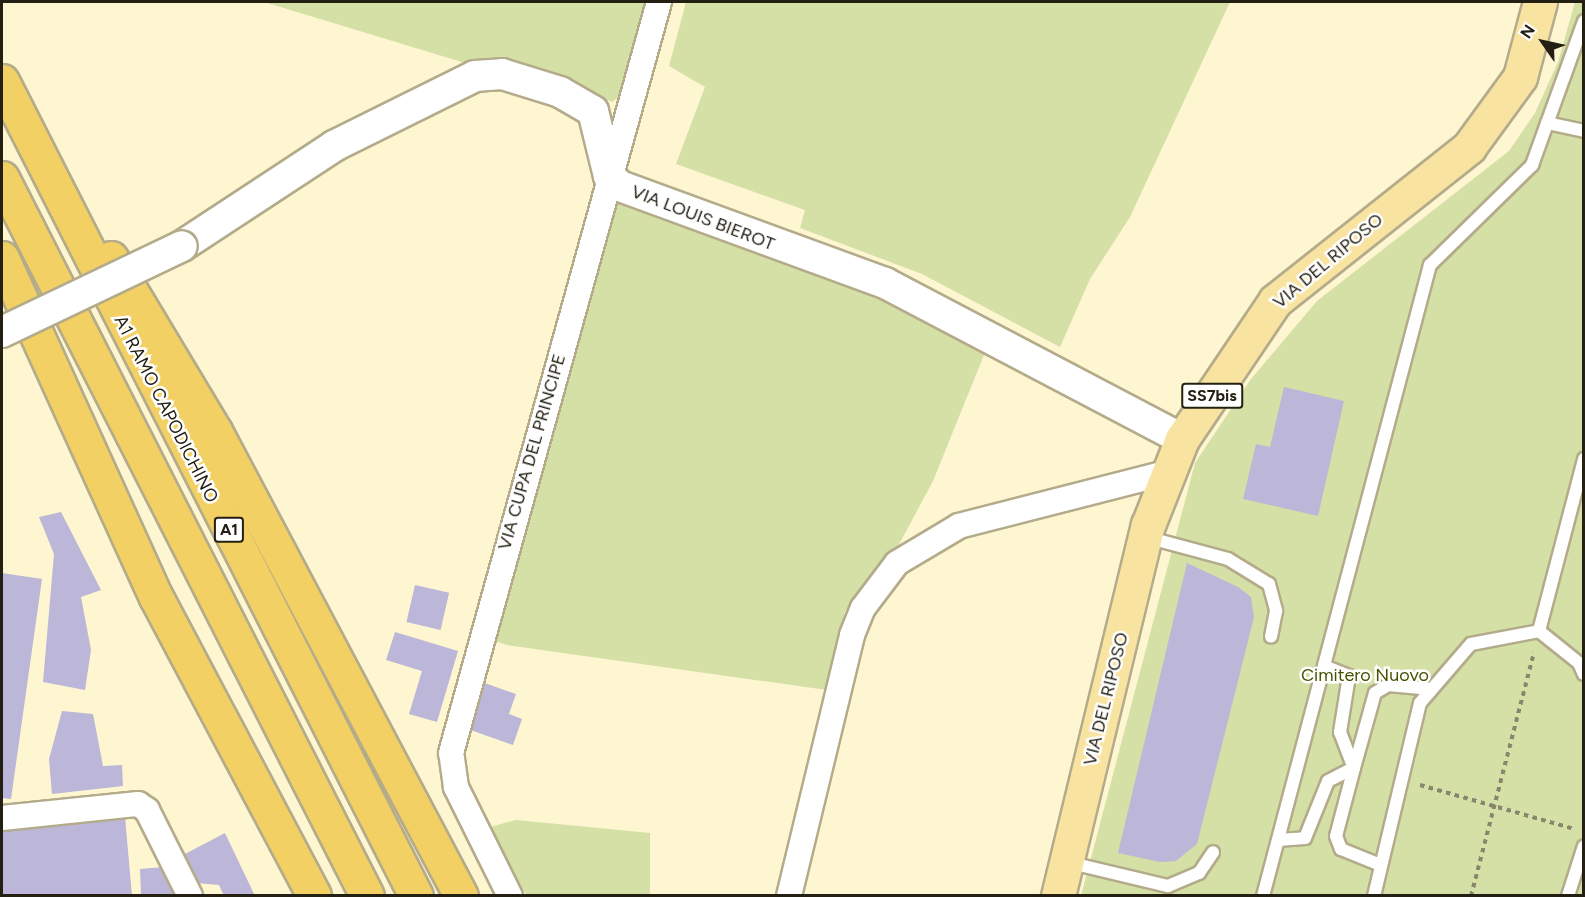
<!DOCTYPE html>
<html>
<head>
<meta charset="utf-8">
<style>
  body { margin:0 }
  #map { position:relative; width:1585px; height:897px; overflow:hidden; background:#fef5d1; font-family:Figtree,sans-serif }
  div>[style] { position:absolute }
  .green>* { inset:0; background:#d4e0a5 }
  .building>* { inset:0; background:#bcb6d8; transform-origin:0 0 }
  .path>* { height:4px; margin-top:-2px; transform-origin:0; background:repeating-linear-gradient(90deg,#8a856d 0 4.5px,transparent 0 9px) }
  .roads { filter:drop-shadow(2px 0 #b3ab8a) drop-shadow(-2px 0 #b3ab8a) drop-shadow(0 2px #b3ab8a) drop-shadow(0 -2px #b3ab8a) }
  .service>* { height:12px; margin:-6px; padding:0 6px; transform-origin:6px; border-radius:6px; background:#fff }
  .minor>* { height:24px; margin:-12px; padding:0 12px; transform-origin:12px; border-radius:12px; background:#fff }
  .tertiary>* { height:30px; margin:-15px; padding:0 15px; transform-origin:15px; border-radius:15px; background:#fff }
  .primary>* { height:33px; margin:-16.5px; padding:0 16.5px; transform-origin:16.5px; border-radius:16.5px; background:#f8e3a1 }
  .motorway>* { height:33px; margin:-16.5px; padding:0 16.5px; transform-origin:16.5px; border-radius:16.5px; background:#f3d063 }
  .bridges { filter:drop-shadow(2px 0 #b3ab8a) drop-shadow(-2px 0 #b3ab8a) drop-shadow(0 2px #b3ab8a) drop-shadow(0 -2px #b3ab8a) }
  .tertiary-bridge>* { height:30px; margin:-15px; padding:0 15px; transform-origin:15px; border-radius:15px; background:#fff }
  span { translate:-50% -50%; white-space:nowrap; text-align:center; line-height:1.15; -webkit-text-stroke:5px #fff; paint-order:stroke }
  .shield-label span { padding:2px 4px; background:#fff; border:2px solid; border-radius:4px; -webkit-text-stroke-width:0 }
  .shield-label { font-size:16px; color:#232013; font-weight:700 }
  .street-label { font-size:18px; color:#232013 }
  .park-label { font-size:18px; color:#485202 }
  .frame { position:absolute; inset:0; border:3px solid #232013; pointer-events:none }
  .north { position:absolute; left:1513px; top:12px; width:60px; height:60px; -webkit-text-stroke:4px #fff; paint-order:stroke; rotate:304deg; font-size:16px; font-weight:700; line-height:24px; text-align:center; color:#232013 }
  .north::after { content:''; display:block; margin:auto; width:21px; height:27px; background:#232013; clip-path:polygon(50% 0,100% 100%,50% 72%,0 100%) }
</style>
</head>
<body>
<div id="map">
  <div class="green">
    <i style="clip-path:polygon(264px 2px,647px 2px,622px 95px,612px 102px,569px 81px,475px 66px)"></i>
    <i style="clip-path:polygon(686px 2px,1230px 2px,1130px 217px,1090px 279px,1060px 347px,922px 274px,800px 228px,805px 210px,676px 164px,705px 87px,669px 66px)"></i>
    <i style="clip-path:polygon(1575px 2px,1583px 2px,1583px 895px,1081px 896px,1195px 463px,1251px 379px,1317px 301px,1509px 151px,1535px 113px,1558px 62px)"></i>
    <i style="clip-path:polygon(610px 201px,871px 296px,986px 350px,933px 481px,887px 567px,845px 611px,827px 690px,507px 645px,487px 638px)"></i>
    <i style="clip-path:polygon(516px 820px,650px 833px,650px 895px,526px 895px,490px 827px)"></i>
  </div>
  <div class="building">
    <i style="clip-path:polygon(1284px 387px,1344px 401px,1318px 516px,1243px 499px,1256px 444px,1270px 447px)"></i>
    <i style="clip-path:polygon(61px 512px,101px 590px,81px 597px,91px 650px,85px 690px,43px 682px,54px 554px,39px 517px)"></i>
    <i style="clip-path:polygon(1187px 563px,1238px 587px,1251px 597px,1254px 617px,1197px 844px,1176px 861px,1160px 862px,1118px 853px)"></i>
    <i style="clip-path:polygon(2px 573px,42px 579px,11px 799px,2px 798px)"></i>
    <i style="left:415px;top:585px;width:35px;height:38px;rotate:13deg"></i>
    <i style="clip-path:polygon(395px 632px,458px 651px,437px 722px,409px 714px,422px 671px,386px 660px)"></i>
    <i style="clip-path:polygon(479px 681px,516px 694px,509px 714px,522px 719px,513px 745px,462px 727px)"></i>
    <i style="clip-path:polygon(62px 711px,93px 714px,103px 766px,122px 765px,123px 786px,52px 794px,49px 759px)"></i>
    <i style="clip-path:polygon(125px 817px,132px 896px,2px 896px,2px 831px)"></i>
    <i style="clip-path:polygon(225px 833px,255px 896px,224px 896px,219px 885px,197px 883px,185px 854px)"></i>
    <i style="clip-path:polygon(164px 867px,178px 896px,141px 896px,140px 869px)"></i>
  </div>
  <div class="path">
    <i style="left:1420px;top:785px;width:160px;rotate:15.9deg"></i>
    <i style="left:1471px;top:896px;width:252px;rotate:-75.5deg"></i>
  </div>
  <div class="roads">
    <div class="service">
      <i style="left:1547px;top:123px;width:38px;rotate:12deg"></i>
      <i style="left:1146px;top:537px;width:85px;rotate:15deg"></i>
      <i style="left:1228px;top:559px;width:48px;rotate:31.4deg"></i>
      <i style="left:1269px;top:584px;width:28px;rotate:75deg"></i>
      <i style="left:1276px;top:611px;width:26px;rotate:101deg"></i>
      <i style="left:1539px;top:631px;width:178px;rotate:-75.3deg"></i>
      <i style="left:1324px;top:666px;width:27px;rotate:22deg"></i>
      <i style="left:1349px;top:676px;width:57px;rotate:99.1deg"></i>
      <i style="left:1340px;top:732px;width:39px;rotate:69deg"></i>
      <i style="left:1354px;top:768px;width:70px;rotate:104.8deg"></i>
      <i style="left:1336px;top:836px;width:14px;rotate:69deg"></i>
      <i style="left:1341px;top:849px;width:40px;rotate:22deg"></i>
      <i style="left:1278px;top:840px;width:27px;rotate:-4deg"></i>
      <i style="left:1305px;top:838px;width:61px;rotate:-68deg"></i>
      <i style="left:1328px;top:781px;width:29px;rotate:-27deg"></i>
      <i style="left:1354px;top:768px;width:78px;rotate:-74.4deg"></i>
      <i style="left:1375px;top:693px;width:15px;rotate:-32deg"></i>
      <i style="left:1388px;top:685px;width:44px;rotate:5.2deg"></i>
      <i style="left:1067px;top:862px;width:104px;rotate:13.4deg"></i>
      <i style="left:1168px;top:886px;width:34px;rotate:-23deg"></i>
      <i style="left:1199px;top:873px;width:25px;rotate:-56deg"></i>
      <i style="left:1263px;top:896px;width:653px;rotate:-75.18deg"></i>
      <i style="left:1430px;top:265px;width:143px;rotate:-44.4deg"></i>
      <i style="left:1532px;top:165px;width:153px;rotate:-70.1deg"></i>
      <i style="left:1374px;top:896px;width:198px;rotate:-76.6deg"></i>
      <i style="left:1420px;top:703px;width:78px;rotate:-49.2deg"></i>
      <i style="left:1471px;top:644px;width:69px;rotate:-10.8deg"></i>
      <i style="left:1539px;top:631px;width:51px;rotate:38.7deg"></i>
      <i style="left:1579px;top:663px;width:12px;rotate:66deg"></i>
      <i style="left:1568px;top:896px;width:52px;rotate:-72.3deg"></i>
    </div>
    <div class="minor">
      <i style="left:2px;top:818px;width:137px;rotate:-5.9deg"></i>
      <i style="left:138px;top:804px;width:11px;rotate:34deg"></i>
      <i style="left:147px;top:810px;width:96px;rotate:63.4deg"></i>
      <i style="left:510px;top:896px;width:122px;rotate:-116.4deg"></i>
      <i style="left:456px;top:787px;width:34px;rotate:-98deg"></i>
      <i style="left:451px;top:753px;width:779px;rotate:-74.52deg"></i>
      <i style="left:789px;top:896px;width:268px;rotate:-76.4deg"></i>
      <i style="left:852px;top:635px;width:29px;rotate:-68deg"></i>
      <i style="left:863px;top:608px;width:56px;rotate:-52.9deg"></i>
      <i style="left:897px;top:563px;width:72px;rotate:-30.8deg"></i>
      <i style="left:959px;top:526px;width:218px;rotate:-14.4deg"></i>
    </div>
    <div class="tertiary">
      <i style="left:182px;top:246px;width:182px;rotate:-33.3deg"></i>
      <i style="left:334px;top:146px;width:157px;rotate:-26.4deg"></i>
      <i style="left:475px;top:76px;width:27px;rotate:-4deg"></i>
      <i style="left:502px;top:74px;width:61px;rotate:17.2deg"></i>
      <i style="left:560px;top:92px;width:38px;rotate:30deg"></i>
      <i style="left:593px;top:111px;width:67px;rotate:76.2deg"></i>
      <i style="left:609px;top:176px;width:15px;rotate:42deg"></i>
      <i style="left:620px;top:186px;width:282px;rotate:20.1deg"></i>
      <i style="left:885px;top:283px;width:335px;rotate:27.7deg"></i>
    </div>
    <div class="primary">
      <i style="left:1058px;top:896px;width:382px;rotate:-76.4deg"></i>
      <i style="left:1148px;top:525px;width:92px;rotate:-68.4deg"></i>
      <i style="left:1182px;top:439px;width:166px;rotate:-56deg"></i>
      <i style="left:1275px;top:301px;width:248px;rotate:-38.4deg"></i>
      <i style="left:1469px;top:147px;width:87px;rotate:-53.9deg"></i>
      <i style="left:1520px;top:77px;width:78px;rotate:-75.1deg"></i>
    </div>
    <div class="motorway">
      <i style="left:2px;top:81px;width:914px;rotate:63.07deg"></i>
      <i style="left:2px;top:178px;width:805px;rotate:63.05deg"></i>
      <i style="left:2px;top:258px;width:372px;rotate:65.6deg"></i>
      <i style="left:156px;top:597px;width:338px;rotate:62.1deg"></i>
      <i style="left:111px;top:258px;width:202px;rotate:59deg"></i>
      <i style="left:215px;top:431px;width:526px;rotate:62.12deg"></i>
    </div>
  </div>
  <div class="bridges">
    <div class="tertiary-bridge">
      <i style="left:2px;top:332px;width:199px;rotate:-25.5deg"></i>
    </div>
  </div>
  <div class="shield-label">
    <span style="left:1212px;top:396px">SS7bis</span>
    <span style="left:229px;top:530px">A1</span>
  </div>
  <div class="street-label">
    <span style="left:703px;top:218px;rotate:21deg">VIA LOUIS BIEROT</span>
    <span style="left:1328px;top:261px;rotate:-40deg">VIA DEL RIPOSO</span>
    <span style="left:166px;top:409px;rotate:63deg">A1 RAMO CAPODICHINO</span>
    <span style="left:532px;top:452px;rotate:-74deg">VIA CUPA DEL PRINCIPE</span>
    <span style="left:1106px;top:699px;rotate:-76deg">VIA DEL RIPOSO</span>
  </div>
  <div class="park-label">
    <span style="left:1365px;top:675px">Cimitero Nuovo</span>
  </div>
  <div class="frame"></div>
  <div class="north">N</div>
</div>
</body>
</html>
